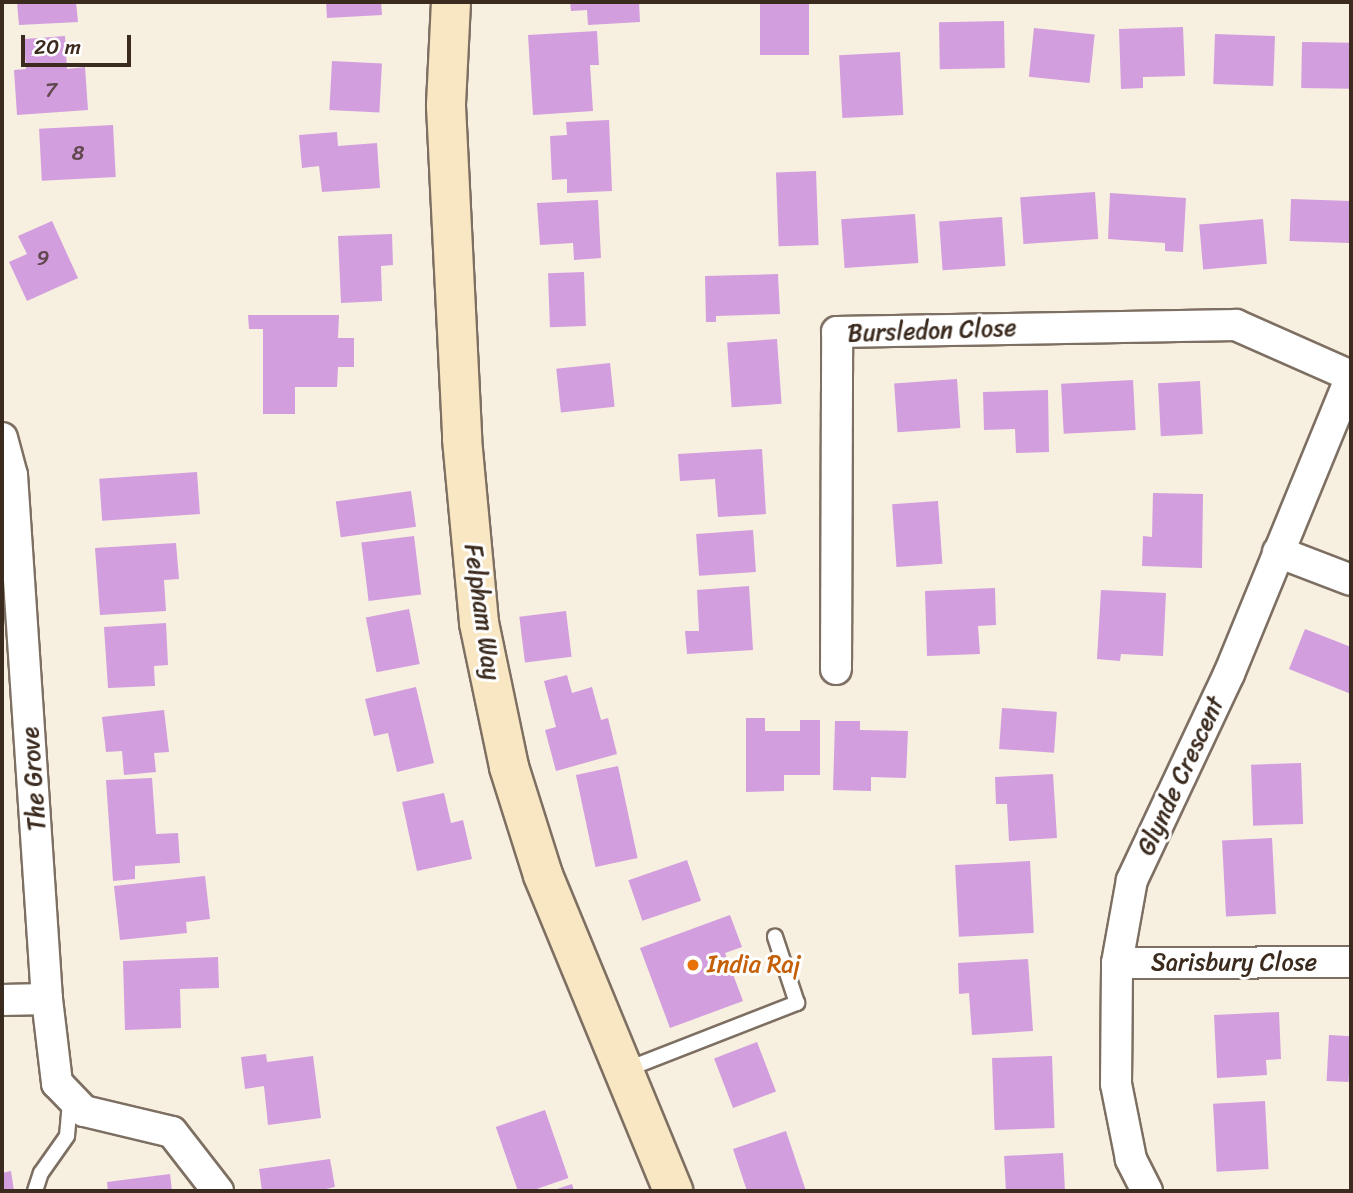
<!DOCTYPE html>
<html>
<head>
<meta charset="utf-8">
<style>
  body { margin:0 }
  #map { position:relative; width:1353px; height:1193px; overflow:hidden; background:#f7efe0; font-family:Sriracha,sans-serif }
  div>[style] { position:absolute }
  .building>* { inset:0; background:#d29ede; transform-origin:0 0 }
  .roads { filter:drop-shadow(2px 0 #7d6f62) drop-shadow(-2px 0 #7d6f62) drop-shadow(0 2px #7d6f62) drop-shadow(0 -2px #7d6f62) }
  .service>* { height:14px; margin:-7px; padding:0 7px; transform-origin:7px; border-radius:7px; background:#fff }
  .minor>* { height:30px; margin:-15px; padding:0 15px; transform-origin:15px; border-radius:15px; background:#fff }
  .secondary>* { height:38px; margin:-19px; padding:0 19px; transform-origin:19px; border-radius:19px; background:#f9e7c3 }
  .dots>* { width:19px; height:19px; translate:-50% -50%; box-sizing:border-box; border:4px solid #fff; border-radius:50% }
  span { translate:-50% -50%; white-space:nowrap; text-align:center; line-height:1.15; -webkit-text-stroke:6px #fff; paint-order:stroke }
  .number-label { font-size:21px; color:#61474e }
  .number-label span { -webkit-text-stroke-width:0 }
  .street-label { font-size:24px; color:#3b2a1e }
  .food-label { font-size:24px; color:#c56008 }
  .left { translate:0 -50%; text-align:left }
  .frame { position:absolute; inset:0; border:4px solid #3b2a1e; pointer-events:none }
  .scale { position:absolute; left:21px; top:35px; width:110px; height:32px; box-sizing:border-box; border:4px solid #3b2a1e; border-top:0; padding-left:9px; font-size:21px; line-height:24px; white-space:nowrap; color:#3b2a1e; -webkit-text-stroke:5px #fff; paint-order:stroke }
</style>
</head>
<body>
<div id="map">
  <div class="building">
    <i style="clip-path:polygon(17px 2px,76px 2px,78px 22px,19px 25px)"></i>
    <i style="clip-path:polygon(326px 2px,381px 2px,382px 15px,327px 18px)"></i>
    <i style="clip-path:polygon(570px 2px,639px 2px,640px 22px,588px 25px,587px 10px,571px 11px)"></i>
    <i style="left:760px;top:2px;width:49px;height:53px"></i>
    <i style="left:1004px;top:21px;width:47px;height:65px;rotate:89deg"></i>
    <i style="clip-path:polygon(1183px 27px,1185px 76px,1143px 77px,1143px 88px,1121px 89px,1119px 29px)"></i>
    <i style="left:1034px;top:28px;width:61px;height:49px;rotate:6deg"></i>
    <i style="clip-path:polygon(597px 31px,599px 65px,590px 65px,593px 111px,533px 115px,528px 35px)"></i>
    <i style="left:1215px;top:34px;width:60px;height:50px;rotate:2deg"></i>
    <i style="clip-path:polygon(65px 36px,67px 69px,85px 67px,88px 110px,17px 115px,14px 70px,26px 69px,24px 39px)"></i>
    <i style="left:1302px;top:42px;width:49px;height:46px;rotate:1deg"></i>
    <i style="left:900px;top:52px;width:63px;height:61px;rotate:87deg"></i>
    <i style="left:332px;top:61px;width:50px;height:49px;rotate:3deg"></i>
    <i style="clip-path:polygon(609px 120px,612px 191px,567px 193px,567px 179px,552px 180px,550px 136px,567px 135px,566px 122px)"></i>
    <i style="left:113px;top:125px;width:52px;height:74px;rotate:87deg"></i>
    <i style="clip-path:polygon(337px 132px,338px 146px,377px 143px,380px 188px,322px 192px,319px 166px,302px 168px,299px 135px)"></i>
    <i style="left:816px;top:171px;width:74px;height:40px;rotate:88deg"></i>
    <i style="left:1095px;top:192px;width:47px;height:75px;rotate:86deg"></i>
    <i style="clip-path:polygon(1110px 193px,1186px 198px,1183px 252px,1165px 251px,1165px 243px,1108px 239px)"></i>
    <i style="left:1291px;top:199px;width:60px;height:42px;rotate:2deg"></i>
    <i style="clip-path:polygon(598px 200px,601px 258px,574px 260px,573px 243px,540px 245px,537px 203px)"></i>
    <i style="left:915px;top:214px;width:49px;height:74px;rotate:86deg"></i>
    <i style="left:1002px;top:217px;width:49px;height:63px;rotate:86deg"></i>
    <i style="left:1263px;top:219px;width:45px;height:64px;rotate:85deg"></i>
    <i style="clip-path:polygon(52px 221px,78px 278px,27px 301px,9px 262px,27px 254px,18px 236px)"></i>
    <i style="clip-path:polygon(392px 234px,393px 265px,381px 266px,382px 301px,341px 303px,338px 236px)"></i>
    <i style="left:584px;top:272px;width:54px;height:36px;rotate:88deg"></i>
    <i style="clip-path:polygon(778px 274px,780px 314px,716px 316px,716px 322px,706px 322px,705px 276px)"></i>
    <i style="clip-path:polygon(248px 315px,339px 315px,338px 338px,354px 338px,354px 367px,338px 367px,337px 387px,295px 387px,295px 414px,263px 414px,263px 329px,249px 329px)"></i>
    <i style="left:777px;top:339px;width:65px;height:50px;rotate:86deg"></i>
    <i style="left:610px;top:363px;width:44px;height:54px;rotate:84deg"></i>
    <i style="left:957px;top:379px;width:49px;height:63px;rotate:86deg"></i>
    <i style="left:1133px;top:380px;width:50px;height:72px;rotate:87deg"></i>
    <i style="left:1200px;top:381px;width:53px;height:42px;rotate:87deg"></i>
    <i style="clip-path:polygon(1048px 390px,1049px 452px,1016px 453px,1015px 429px,984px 430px,983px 392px)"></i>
    <i style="clip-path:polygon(762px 449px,766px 514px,718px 517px,715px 479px,680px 481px,678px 454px)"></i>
    <i style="left:197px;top:472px;width:42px;height:98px;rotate:86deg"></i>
    <i style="left:411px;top:491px;width:36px;height:76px;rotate:82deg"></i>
    <i style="clip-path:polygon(1153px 493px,1203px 494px,1202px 568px,1142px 566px,1143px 536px,1152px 537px)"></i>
    <i style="left:938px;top:501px;width:63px;height:46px;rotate:86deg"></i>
    <i style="left:753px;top:530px;width:42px;height:57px;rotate:86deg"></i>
    <i style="left:414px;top:536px;width:59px;height:53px;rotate:83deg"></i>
    <i style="clip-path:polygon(176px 543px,179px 579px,164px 580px,166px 611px,100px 615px,95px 548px)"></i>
    <i style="clip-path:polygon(749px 586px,753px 650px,687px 654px,685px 631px,699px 631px,697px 590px)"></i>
    <i style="clip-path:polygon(995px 588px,996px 625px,978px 626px,980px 654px,927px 656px,925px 591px)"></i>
    <i style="clip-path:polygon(1101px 590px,1166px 593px,1163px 656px,1121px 654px,1120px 661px,1097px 659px)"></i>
    <i style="left:409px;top:609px;width:56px;height:44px;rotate:79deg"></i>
    <i style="left:566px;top:611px;width:46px;height:47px;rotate:83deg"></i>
    <i style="clip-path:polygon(166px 623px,168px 665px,154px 666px,155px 686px,108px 688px,104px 627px)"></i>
    <i style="clip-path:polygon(1305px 629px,1351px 647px,1351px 694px,1289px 669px)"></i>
    <i style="clip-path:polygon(567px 675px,572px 693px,592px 687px,601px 720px,608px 718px,617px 754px,556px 771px,545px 730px,556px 727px,544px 681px)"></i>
    <i style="clip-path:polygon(416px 687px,434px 763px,397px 772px,388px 733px,374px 736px,365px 699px)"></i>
    <i style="left:1002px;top:708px;width:55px;height:41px;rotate:4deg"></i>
    <i style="clip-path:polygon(164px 710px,169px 752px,154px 753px,156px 772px,124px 775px,122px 751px,106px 752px,102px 717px)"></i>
    <i style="clip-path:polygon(746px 718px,765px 718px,765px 731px,800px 731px,800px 720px,820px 720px,820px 775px,784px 775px,784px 791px,746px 792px)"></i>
    <i style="clip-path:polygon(835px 721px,860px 721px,860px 730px,908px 731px,906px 778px,871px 777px,871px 791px,833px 790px)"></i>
    <i style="left:1301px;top:763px;width:61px;height:50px;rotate:88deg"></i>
    <i style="left:618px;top:766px;width:94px;height:43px;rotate:78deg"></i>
    <i style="clip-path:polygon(1053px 774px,1057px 838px,1009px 841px,1007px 804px,996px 804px,995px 777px)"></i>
    <i style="clip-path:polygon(152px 778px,156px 834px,178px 833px,180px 863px,135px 866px,135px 879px,113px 881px,106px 780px)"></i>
    <i style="clip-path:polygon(444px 793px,451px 823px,463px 820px,472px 859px,417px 871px,402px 802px)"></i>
    <i style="left:1272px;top:838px;width:76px;height:50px;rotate:87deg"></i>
    <i style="left:687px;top:860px;width:43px;height:62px;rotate:71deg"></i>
    <i style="left:1030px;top:861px;width:72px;height:75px;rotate:87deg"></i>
    <i style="clip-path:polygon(205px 876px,210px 919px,186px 922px,187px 933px,120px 940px,114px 886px)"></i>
    <i style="clip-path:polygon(730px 915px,742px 947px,725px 953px,743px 1001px,670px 1028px,640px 948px)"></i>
    <i style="clip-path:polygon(218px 957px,219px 988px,180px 989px,181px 1028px,125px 1030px,123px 961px)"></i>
    <i style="clip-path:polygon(1028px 959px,1033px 1031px,972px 1035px,969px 993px,959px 994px,958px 963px)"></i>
    <i style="clip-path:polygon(1279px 1012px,1281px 1059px,1266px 1060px,1267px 1075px,1217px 1078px,1214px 1015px)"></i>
    <i style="left:1329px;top:1035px;width:22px;height:46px;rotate:3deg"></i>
    <i style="left:757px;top:1042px;width:53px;height:46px;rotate:69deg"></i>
    <i style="clip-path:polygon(266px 1054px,267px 1062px,313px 1056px,321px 1118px,268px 1125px,264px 1086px,245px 1089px,241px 1057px)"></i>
    <i style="left:1052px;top:1056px;width:72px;height:60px;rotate:88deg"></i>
    <i style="left:1265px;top:1101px;width:68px;height:52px;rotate:87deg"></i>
    <i style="left:545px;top:1110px;width:72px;height:52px;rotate:71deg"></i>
    <i style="clip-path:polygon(786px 1131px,806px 1191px,747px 1191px,733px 1149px)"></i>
    <i style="left:1063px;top:1153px;width:38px;height:59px;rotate:87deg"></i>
    <i style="clip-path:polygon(330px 1159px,335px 1187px,317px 1191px,262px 1191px,259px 1169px)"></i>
    <i style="clip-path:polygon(11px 1171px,14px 1191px,2px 1191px,2px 1173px)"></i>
    <i style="clip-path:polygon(170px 1174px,172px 1191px,108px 1191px,107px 1182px)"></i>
    <i style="clip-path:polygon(572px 1184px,574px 1191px,551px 1191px)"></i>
  </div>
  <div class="roads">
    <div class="service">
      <i style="left:625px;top:1070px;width:185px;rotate:-21.3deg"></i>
      <i style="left:797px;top:1003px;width:70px;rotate:-108.4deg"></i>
      <i style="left:35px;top:1191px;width:19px;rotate:-72deg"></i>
      <i style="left:41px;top:1173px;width:45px;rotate:-54.9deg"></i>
      <i style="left:67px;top:1136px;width:37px;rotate:-85deg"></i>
    </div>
    <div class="minor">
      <i style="left:2px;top:438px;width:38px;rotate:75deg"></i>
      <i style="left:12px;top:475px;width:525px;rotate:86.18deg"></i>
      <i style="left:47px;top:999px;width:85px;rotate:83.2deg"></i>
      <i style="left:57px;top:1083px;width:39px;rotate:46deg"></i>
      <i style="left:84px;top:1111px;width:90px;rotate:13.4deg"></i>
      <i style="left:172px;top:1132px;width:75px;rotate:52.1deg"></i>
      <i style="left:1278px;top:552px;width:78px;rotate:21deg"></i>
      <i style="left:836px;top:669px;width:337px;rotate:-89.8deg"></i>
      <i style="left:837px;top:332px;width:399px;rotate:-1deg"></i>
      <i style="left:1236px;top:325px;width:126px;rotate:23.9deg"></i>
      <i style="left:1117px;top:963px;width:234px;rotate:-0.2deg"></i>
      <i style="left:2px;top:1000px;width:45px;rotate:-1.3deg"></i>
      <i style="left:1147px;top:1191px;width:36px;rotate:-117deg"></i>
      <i style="left:1131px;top:1159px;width:76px;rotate:-101.3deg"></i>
      <i style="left:1116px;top:1084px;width:121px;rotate:-89.5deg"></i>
      <i style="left:1117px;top:963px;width:84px;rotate:-79.8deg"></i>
      <i style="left:1132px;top:880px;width:228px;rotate:-64.8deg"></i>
      <i style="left:1229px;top:674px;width:321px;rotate:-67.7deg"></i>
    </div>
    <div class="secondary">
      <i style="left:451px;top:2px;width:104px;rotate:92.8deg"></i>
      <i style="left:446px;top:106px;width:333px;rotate:87.2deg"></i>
      <i style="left:462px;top:439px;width:185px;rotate:84.7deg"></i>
      <i style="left:479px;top:623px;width:147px;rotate:78.2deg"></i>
      <i style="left:509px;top:767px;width:113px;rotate:72.5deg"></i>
      <i style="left:543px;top:875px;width:342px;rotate:67.6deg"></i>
    </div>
  </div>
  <div class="dots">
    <i style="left:693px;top:965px;background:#e8710a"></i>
  </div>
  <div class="number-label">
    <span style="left:51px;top:90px">7</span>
    <span style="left:78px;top:153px">8</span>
    <span style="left:43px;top:258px">9</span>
  </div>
  <div class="street-label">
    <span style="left:932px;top:331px;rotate:-2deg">Bursledon Close</span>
    <span style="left:482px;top:612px;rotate:82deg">Felpham Way</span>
    <span style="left:1181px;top:776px;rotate:-65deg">Glynde Crescent</span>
    <span style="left:34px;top:779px;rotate:-94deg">The Grove</span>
    <span style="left:1234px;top:963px">Sarisbury Close</span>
  </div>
  <div class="food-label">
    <span class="left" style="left:707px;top:965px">India Raj</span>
  </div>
  <div class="frame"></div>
  <div class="scale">20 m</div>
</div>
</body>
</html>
